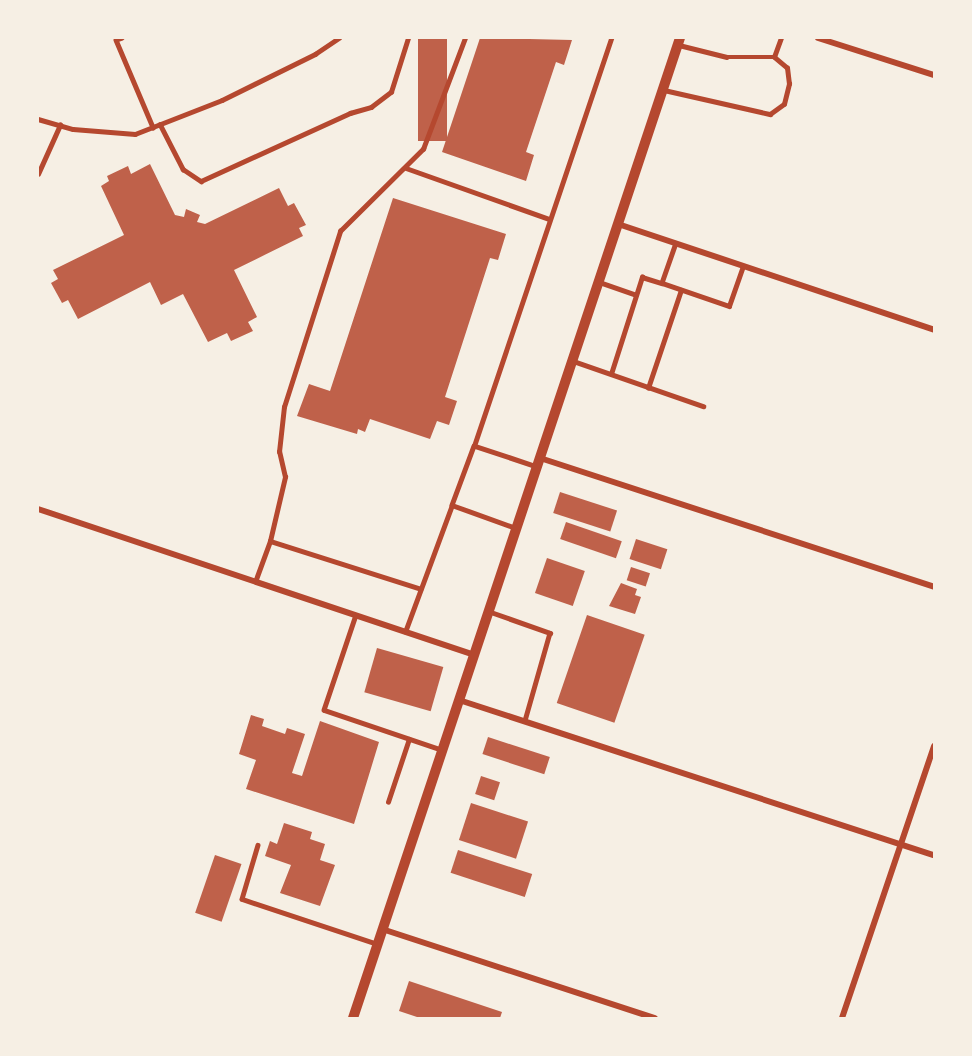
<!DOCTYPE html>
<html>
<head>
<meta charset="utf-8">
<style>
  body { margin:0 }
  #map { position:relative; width:972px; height:1056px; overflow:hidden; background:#f6efe4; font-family:Manrope,sans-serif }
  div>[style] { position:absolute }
  .building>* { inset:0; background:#bf614a; transform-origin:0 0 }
  .service>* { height:4.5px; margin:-2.25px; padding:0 2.25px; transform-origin:2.25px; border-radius:2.25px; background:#b5482f }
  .minor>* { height:6px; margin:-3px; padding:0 3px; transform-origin:3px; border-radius:3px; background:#b5482f }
  .tertiary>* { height:10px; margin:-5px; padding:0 5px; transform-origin:5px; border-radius:5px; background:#b5482f }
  span { translate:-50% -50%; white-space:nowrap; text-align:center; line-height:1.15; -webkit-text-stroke:6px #f6efe4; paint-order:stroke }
  .frame { position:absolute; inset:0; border:39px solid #f6efe4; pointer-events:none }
</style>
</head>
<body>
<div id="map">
  <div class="building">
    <i style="left:418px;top:38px;width:29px;height:103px"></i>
    <i style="clip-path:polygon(480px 38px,572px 40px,564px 65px,556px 62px,526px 152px,534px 155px,526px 181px,442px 152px)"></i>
    <i style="clip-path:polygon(150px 164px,175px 215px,184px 217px,186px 209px,200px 215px,197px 222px,205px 224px,279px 188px,288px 206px,294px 203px,306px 225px,299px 228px,303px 236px,234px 270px,257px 317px,248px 322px,253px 331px,231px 341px,227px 333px,208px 342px,183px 294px,161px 305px,150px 282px,78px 319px,68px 300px,62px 303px,51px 283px,58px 279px,53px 270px,124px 235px,101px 186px,109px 181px,107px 176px,128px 166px,131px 174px)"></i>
    <i style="clip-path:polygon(393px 198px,506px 234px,498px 260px,490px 258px,445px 397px,457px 401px,449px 425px,437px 421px,430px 439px,370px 419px,365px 432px,358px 429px,357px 434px,297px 416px,309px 384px,330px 391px)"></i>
    <i style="left:560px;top:492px;width:60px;height:22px;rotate:18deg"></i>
    <i style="left:566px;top:522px;width:59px;height:18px;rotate:19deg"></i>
    <i style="left:636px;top:539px;width:33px;height:21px;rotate:18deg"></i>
    <i style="left:547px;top:558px;width:40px;height:37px;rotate:19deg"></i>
    <i style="left:631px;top:567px;width:20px;height:14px;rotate:18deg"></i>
    <i style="clip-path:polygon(621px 583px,637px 589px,635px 595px,641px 597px,635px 614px,609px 606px)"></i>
    <i style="left:587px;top:615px;width:61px;height:93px;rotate:19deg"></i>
    <i style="left:377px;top:648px;width:69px;height:46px;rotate:16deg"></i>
    <i style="clip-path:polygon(251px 715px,264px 719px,262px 726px,285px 734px,287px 728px,305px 734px,292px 773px,302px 776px,320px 721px,379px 742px,354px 824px,246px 789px,256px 760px,239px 754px)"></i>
    <i style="left:488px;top:737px;width:65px;height:18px;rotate:18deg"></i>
    <i style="left:481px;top:776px;width:20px;height:19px;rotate:18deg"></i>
    <i style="left:471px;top:803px;width:60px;height:39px;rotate:18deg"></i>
    <i style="clip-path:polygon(284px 823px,312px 832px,310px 839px,325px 844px,320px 860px,335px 865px,320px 906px,280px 893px,291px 865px,265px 856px,270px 841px,277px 844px)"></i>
    <i style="left:458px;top:850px;width:78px;height:24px;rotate:18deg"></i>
    <i style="left:215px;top:855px;width:28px;height:61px;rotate:19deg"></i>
    <i style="clip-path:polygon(409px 981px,502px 1012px,500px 1018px,420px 1018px,399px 1011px)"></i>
  </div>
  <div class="service">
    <i style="left:122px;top:38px;width:6px;rotate:162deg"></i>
    <i style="left:116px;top:40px;width:95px;rotate:67deg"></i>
    <i style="left:679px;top:45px;width:49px;rotate:14deg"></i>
    <i style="left:727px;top:57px;width:47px"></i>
    <i style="left:774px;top:57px;width:20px;rotate:-70deg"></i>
    <i style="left:664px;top:90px;width:109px;rotate:12.8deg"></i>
    <i style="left:770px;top:114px;width:17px;rotate:-36deg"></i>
    <i style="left:784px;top:104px;width:21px;rotate:-76deg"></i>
    <i style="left:789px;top:84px;width:16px;rotate:-97deg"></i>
    <i style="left:787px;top:68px;width:17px;rotate:-140deg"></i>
    <i style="left:38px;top:119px;width:36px;rotate:16deg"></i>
    <i style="left:73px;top:129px;width:62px;rotate:4.6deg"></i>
    <i style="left:135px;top:134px;width:93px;rotate:-21.3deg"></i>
    <i style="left:222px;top:100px;width:104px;rotate:-26.3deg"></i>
    <i style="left:315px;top:54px;width:29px;rotate:-34deg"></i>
    <i style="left:160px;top:124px;width:51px;rotate:62.9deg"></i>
    <i style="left:183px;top:169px;width:22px;rotate:34deg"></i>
    <i style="left:201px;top:181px;width:164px;rotate:-24.5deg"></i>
    <i style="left:350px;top:113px;width:22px;rotate:-16deg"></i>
    <i style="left:371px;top:107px;width:25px;rotate:-37deg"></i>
    <i style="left:391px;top:92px;width:57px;rotate:-72.5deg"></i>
    <i style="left:406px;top:168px;width:152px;rotate:19.6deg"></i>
    <i style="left:38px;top:174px;width:54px;rotate:-65.8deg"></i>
    <i style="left:676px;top:243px;width:42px;rotate:109.3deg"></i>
    <i style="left:662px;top:283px;width:71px;rotate:18.9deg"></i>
    <i style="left:729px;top:306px;width:42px;rotate:-70.7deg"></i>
    <i style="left:599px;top:282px;width:39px;rotate:19deg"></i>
    <i style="left:573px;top:361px;width:138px;rotate:19.1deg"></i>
    <i style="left:611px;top:374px;width:102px;rotate:-72.3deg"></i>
    <i style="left:642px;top:277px;width:21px;rotate:17deg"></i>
    <i style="left:648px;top:388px;width:103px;rotate:-71.4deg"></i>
    <i style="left:474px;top:446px;width:63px;rotate:110.4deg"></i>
    <i style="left:452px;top:505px;width:68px;rotate:19.8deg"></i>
    <i style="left:537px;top:467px;width:66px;rotate:-161.6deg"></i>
    <i style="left:474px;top:446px;width:430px;rotate:-71.4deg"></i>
    <i style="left:270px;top:541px;width:66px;rotate:-76.8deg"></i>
    <i style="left:285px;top:477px;width:26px;rotate:-103deg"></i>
    <i style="left:279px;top:452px;width:45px;rotate:-83.7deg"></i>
    <i style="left:284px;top:407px;width:185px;rotate:-72.3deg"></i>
    <i style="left:340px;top:231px;width:117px;rotate:-44.7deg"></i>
    <i style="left:423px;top:149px;width:119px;rotate:-69.3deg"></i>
    <i style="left:255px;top:582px;width:44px;rotate:-69.9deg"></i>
    <i style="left:270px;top:541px;width:158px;rotate:17.6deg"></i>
    <i style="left:488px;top:611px;width:66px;rotate:19.5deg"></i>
    <i style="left:550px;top:633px;width:91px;rotate:105.9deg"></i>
    <i style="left:356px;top:615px;width:100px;rotate:108.6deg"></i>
    <i style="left:324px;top:710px;width:125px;rotate:18.7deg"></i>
    <i style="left:405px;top:632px;width:135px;rotate:-69.7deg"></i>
    <i style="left:388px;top:802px;width:66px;rotate:-71.6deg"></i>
    <i style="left:258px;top:845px;width:56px;rotate:106.5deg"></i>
    <i style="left:242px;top:899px;width:142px;rotate:18.4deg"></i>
  </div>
  <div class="minor">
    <i style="left:818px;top:38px;width:122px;rotate:17.7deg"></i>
    <i style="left:618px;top:224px;width:333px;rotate:18.5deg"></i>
    <i style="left:540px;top:458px;width:415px;rotate:18.1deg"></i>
    <i style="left:38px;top:509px;width:460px;rotate:18.5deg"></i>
    <i style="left:459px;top:700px;width:500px;rotate:18.1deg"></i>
    <i style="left:382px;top:929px;width:287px;rotate:18.1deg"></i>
    <i style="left:842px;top:1018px;width:287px;rotate:-71.3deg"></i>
  </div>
  <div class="tertiary">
    <i style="left:353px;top:1018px;width:1033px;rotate:-71.55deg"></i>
  </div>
  <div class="frame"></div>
</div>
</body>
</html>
